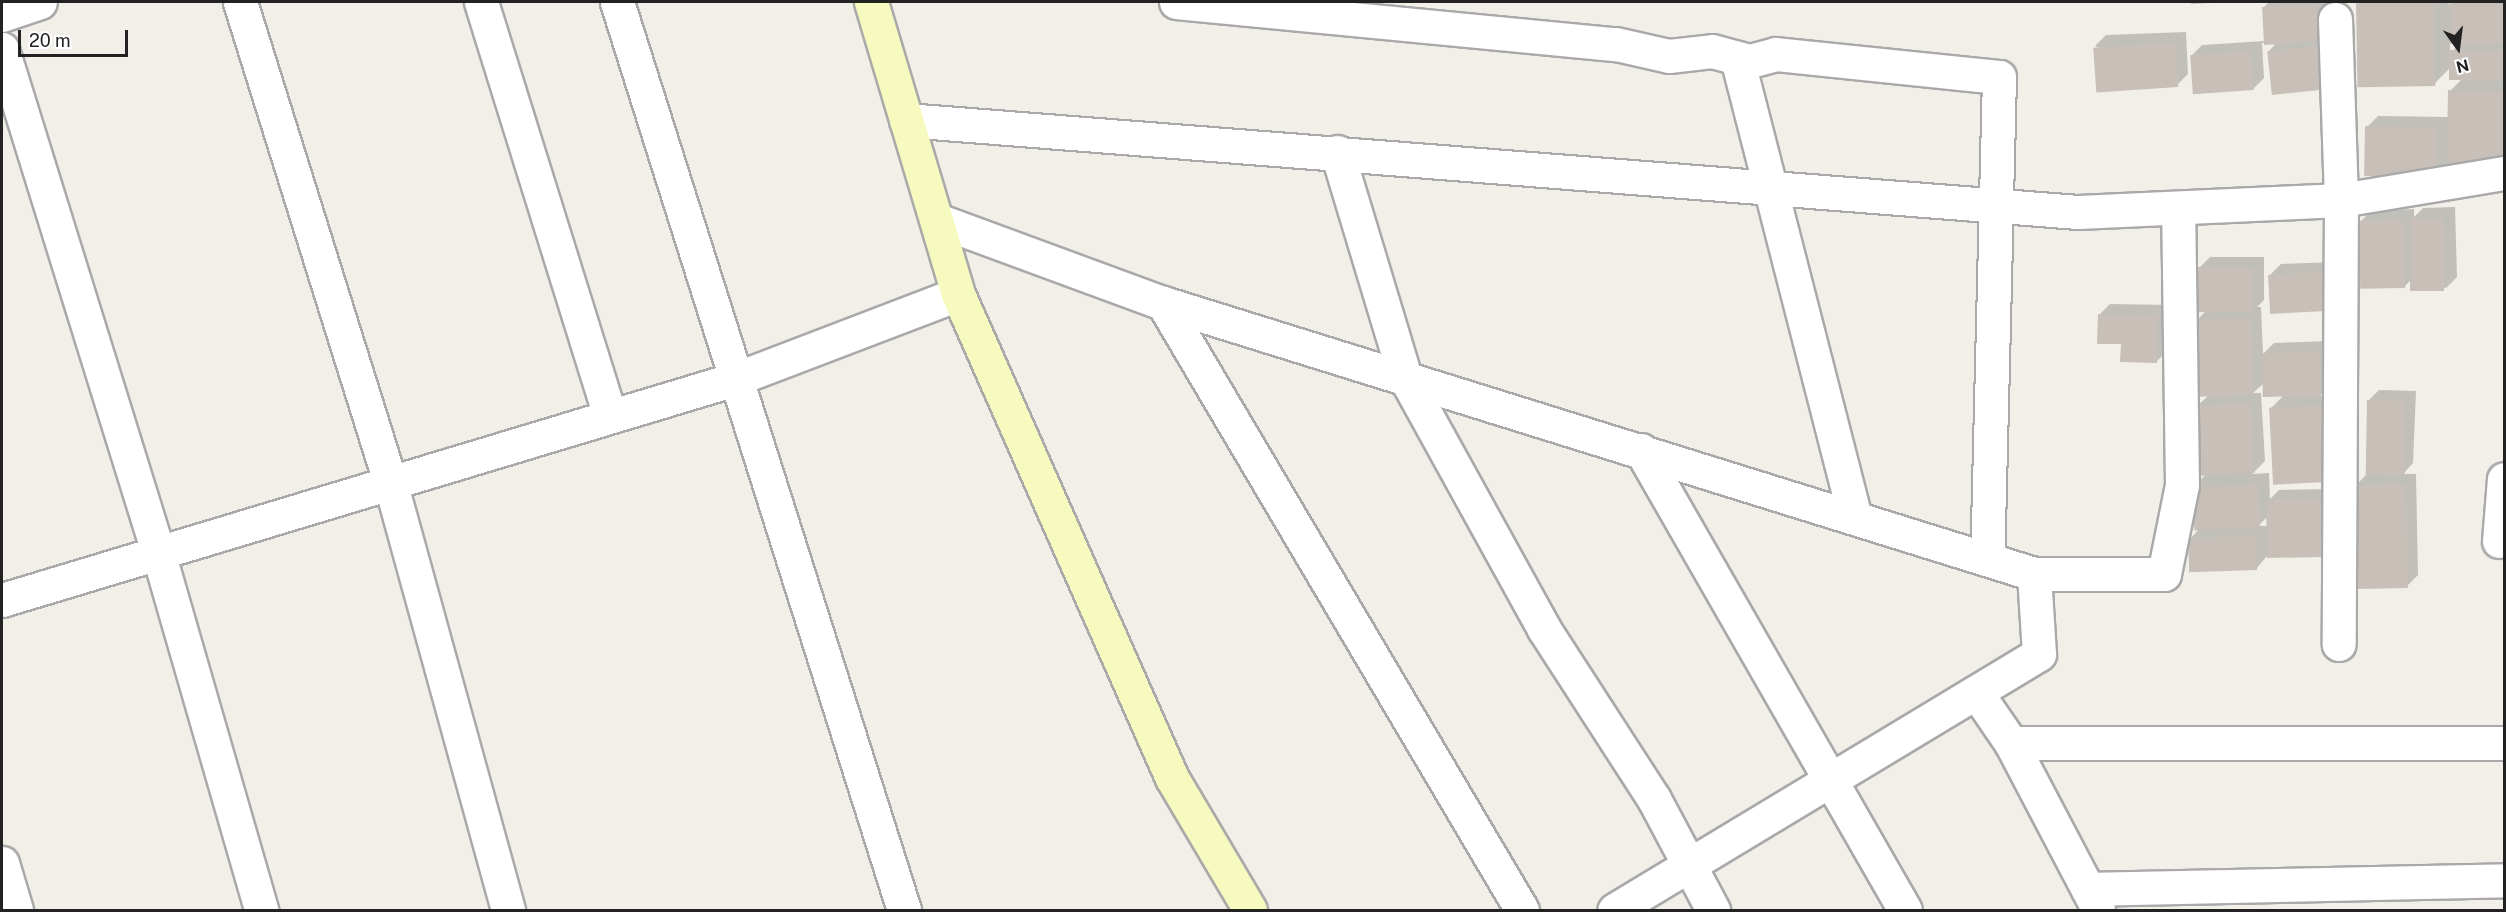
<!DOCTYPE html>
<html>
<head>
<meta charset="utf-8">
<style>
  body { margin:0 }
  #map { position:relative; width:2506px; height:912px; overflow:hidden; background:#f2efe9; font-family:"Public Sans",sans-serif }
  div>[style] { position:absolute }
  .shadow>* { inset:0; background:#0003 }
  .building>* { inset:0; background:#c7bfb8; transform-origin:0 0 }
  .roads { filter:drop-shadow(2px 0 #a9a9a9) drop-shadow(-2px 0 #a9a9a9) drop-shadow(0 2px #a9a9a9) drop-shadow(0 -2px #a9a9a9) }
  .street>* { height:33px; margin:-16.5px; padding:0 16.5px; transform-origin:16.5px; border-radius:16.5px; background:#fff }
  .secondary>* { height:33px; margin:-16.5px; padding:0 16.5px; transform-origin:16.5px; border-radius:16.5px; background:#f7fabf }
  span { translate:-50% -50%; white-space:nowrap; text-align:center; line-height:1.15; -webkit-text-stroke:4.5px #fff; paint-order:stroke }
  .frame { position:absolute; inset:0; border:3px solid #222; pointer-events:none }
  .north { position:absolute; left:2428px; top:18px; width:60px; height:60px; -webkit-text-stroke:4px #fff; paint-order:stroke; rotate:166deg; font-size:16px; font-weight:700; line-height:24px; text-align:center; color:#222 }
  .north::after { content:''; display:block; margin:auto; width:21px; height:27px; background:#222; clip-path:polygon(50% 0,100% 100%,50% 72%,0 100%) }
  .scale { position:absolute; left:18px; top:30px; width:110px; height:27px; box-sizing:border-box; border:3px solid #222; border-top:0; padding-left:8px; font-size:18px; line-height:21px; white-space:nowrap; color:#222; -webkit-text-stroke:4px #fff; paint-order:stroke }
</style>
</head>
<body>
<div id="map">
  <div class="shadow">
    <i style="clip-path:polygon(2269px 2px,2330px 2px,2331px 29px,2321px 89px,2269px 51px,2277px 42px,2262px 43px,2264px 78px,2253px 89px,2191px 56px,2202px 45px,2265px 41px,2263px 8px)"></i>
    <i style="clip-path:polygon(evenodd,2359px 2px,2449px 2px,2449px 5px,2453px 2px,2504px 2px,2504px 170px,2449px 162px,2436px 175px,2367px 127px,2378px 116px,2449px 117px,2450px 91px,2461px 80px,2451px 67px,2434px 84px,2359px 2px,2450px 13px,2461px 43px,2450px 53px,2450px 13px)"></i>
    <i style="clip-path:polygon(2186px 32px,2188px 74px,2177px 85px,2095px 46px,2106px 35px)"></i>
    <i style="clip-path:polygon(2455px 207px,2457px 277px,2446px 288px,2413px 278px,2405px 286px,2360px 222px,2371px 211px,2414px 209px,2414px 217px,2423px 208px)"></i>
    <i style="clip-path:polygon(evenodd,2210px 257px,2264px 257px,2264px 300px,2257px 307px,2261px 307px,2263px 354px,2274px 343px,2330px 341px,2331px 384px,2320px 396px,2334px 395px,2338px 470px,2270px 409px,2283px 396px,2264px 383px,2253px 393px,2261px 393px,2265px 461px,2252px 474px,2269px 473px,2270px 499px,2279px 490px,2332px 489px,2322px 556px,2267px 556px,2256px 569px,2190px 539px,2201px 527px,2194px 487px,2205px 475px,2196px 407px,2208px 396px,2197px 320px,2206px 311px,2199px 268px,2210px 257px,2268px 516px,2268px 526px,2258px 526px,2268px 516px)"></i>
    <i style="clip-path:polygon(2335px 262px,2336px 298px,2270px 275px,2281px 264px)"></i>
    <i style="clip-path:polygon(2110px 304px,2169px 305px,2168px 350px,2157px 361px,2122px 343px,2099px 315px)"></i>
    <i style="clip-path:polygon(2379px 390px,2416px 391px,2413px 463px,2403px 474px,2416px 474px,2418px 575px,2407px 586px,2356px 485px,2368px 473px,2368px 401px)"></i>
  </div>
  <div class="building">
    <i style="clip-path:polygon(2191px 2px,2211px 2px,2211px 3px,2191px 4px)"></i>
    <i style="left:2434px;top:2px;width:84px;height:78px;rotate:89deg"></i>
    <i style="left:2450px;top:2px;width:54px;height:42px"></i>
    <i style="left:2319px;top:4px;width:38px;height:57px;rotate:87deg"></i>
    <i style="left:2175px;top:42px;width:45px;height:82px;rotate:86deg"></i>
    <i style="left:2317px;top:46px;width:44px;height:50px;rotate:84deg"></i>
    <i style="left:2504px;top:50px;width:30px;height:55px;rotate:90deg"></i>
    <i style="left:2251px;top:51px;width:39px;height:61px;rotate:86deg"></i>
    <i style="left:2448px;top:90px;width:56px;height:81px;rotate:1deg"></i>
    <i style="left:2365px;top:126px;width:72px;height:50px;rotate:1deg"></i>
    <i style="left:2410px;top:218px;width:34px;height:73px"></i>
    <i style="left:2404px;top:220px;width:68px;height:45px;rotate:89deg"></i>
    <i style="left:2197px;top:267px;width:57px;height:45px;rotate:1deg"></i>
    <i style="left:2324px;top:272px;width:39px;height:56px;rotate:87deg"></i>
    <i style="clip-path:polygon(2098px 314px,2158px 315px,2157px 363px,2120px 362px,2121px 344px,2097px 344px)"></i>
    <i style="left:2251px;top:317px;width:78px;height:55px;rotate:88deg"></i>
    <i style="left:2320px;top:352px;width:44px;height:58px;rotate:89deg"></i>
    <i style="left:2367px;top:400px;width:39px;height:75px;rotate:1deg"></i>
    <i style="left:2251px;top:403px;width:70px;height:56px;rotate:87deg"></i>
    <i style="left:2323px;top:405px;width:77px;height:54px;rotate:87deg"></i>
    <i style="left:2258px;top:484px;width:43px;height:66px;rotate:87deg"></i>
    <i style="left:2406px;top:484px;width:104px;height:52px;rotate:89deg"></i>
    <i style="left:2322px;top:499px;width:58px;height:56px;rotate:89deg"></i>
    <i style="left:2256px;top:536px;width:34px;height:68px;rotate:88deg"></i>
  </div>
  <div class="roads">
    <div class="street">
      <i style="left:240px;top:2px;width:506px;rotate:72.64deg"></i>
      <i style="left:391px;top:485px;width:441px;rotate:74.6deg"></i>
      <i style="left:481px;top:2px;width:433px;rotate:72.7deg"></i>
      <i style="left:617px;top:2px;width:952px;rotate:72.46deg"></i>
      <i style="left:1176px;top:2px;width:442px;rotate:5.5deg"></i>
      <i style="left:1616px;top:44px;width:54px;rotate:12.8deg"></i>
      <i style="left:1669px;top:56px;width:43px;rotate:-6.6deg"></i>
      <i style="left:1712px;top:51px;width:39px;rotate:15deg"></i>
      <i style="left:1750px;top:61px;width:27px;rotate:-15deg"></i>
      <i style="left:1776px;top:54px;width:224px;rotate:5.9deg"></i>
      <i style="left:1999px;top:77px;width:482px;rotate:91.4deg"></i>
      <i style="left:2px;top:15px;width:40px;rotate:-18.9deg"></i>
      <i style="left:2335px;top:19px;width:181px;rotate:88.1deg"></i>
      <i style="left:2341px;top:200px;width:444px;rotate:90.3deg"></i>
      <i style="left:2px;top:49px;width:527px;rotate:72.77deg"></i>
      <i style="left:158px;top:552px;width:373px;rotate:73.9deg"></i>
      <i style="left:1737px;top:58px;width:474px;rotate:75.6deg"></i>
      <i style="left:906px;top:120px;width:1176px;rotate:4.49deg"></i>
      <i style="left:2078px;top:212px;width:263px;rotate:-2.6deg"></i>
      <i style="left:2341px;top:200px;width:165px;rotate:-9.4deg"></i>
      <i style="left:1337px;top:152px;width:235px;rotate:73.2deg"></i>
      <i style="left:1405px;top:377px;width:288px;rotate:61.1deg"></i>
      <i style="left:1544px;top:629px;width:202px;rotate:57.1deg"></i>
      <i style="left:1654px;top:799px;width:126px;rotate:62deg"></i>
      <i style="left:937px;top:220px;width:241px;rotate:20.2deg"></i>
      <i style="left:1163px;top:303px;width:912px;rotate:17.28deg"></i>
      <i style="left:2034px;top:574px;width:80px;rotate:86.4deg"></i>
      <i style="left:2039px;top:654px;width:496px;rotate:148.9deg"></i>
      <i style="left:1163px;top:303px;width:705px;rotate:59.4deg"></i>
      <i style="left:1641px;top:450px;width:530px;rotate:60.15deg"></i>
      <i style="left:2499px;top:541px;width:62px;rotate:-85.4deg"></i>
      <i style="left:2034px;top:574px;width:130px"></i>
      <i style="left:2164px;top:574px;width:91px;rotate:-78.6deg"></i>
      <i style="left:2182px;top:485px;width:275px;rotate:-90.8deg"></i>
      <i style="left:2px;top:600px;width:769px;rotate:-16.78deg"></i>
      <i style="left:738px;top:378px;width:235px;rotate:-20.9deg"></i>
      <i style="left:1976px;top:692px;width:62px;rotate:55.5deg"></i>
      <i style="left:2011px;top:743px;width:493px"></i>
      <i style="left:2011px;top:743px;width:187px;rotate:62.3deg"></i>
      <i style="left:2px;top:863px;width:49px;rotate:73.4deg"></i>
      <i style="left:2088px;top:889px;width:416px;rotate:-1.2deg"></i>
    </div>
    <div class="secondary">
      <i style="left:871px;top:2px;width:305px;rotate:73.4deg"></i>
      <i style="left:958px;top:294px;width:529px;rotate:66.15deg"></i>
      <i style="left:1172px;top:778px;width:153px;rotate:59.4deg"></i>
    </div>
  </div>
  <div class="frame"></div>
  <div class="north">N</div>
  <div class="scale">20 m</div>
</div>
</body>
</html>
